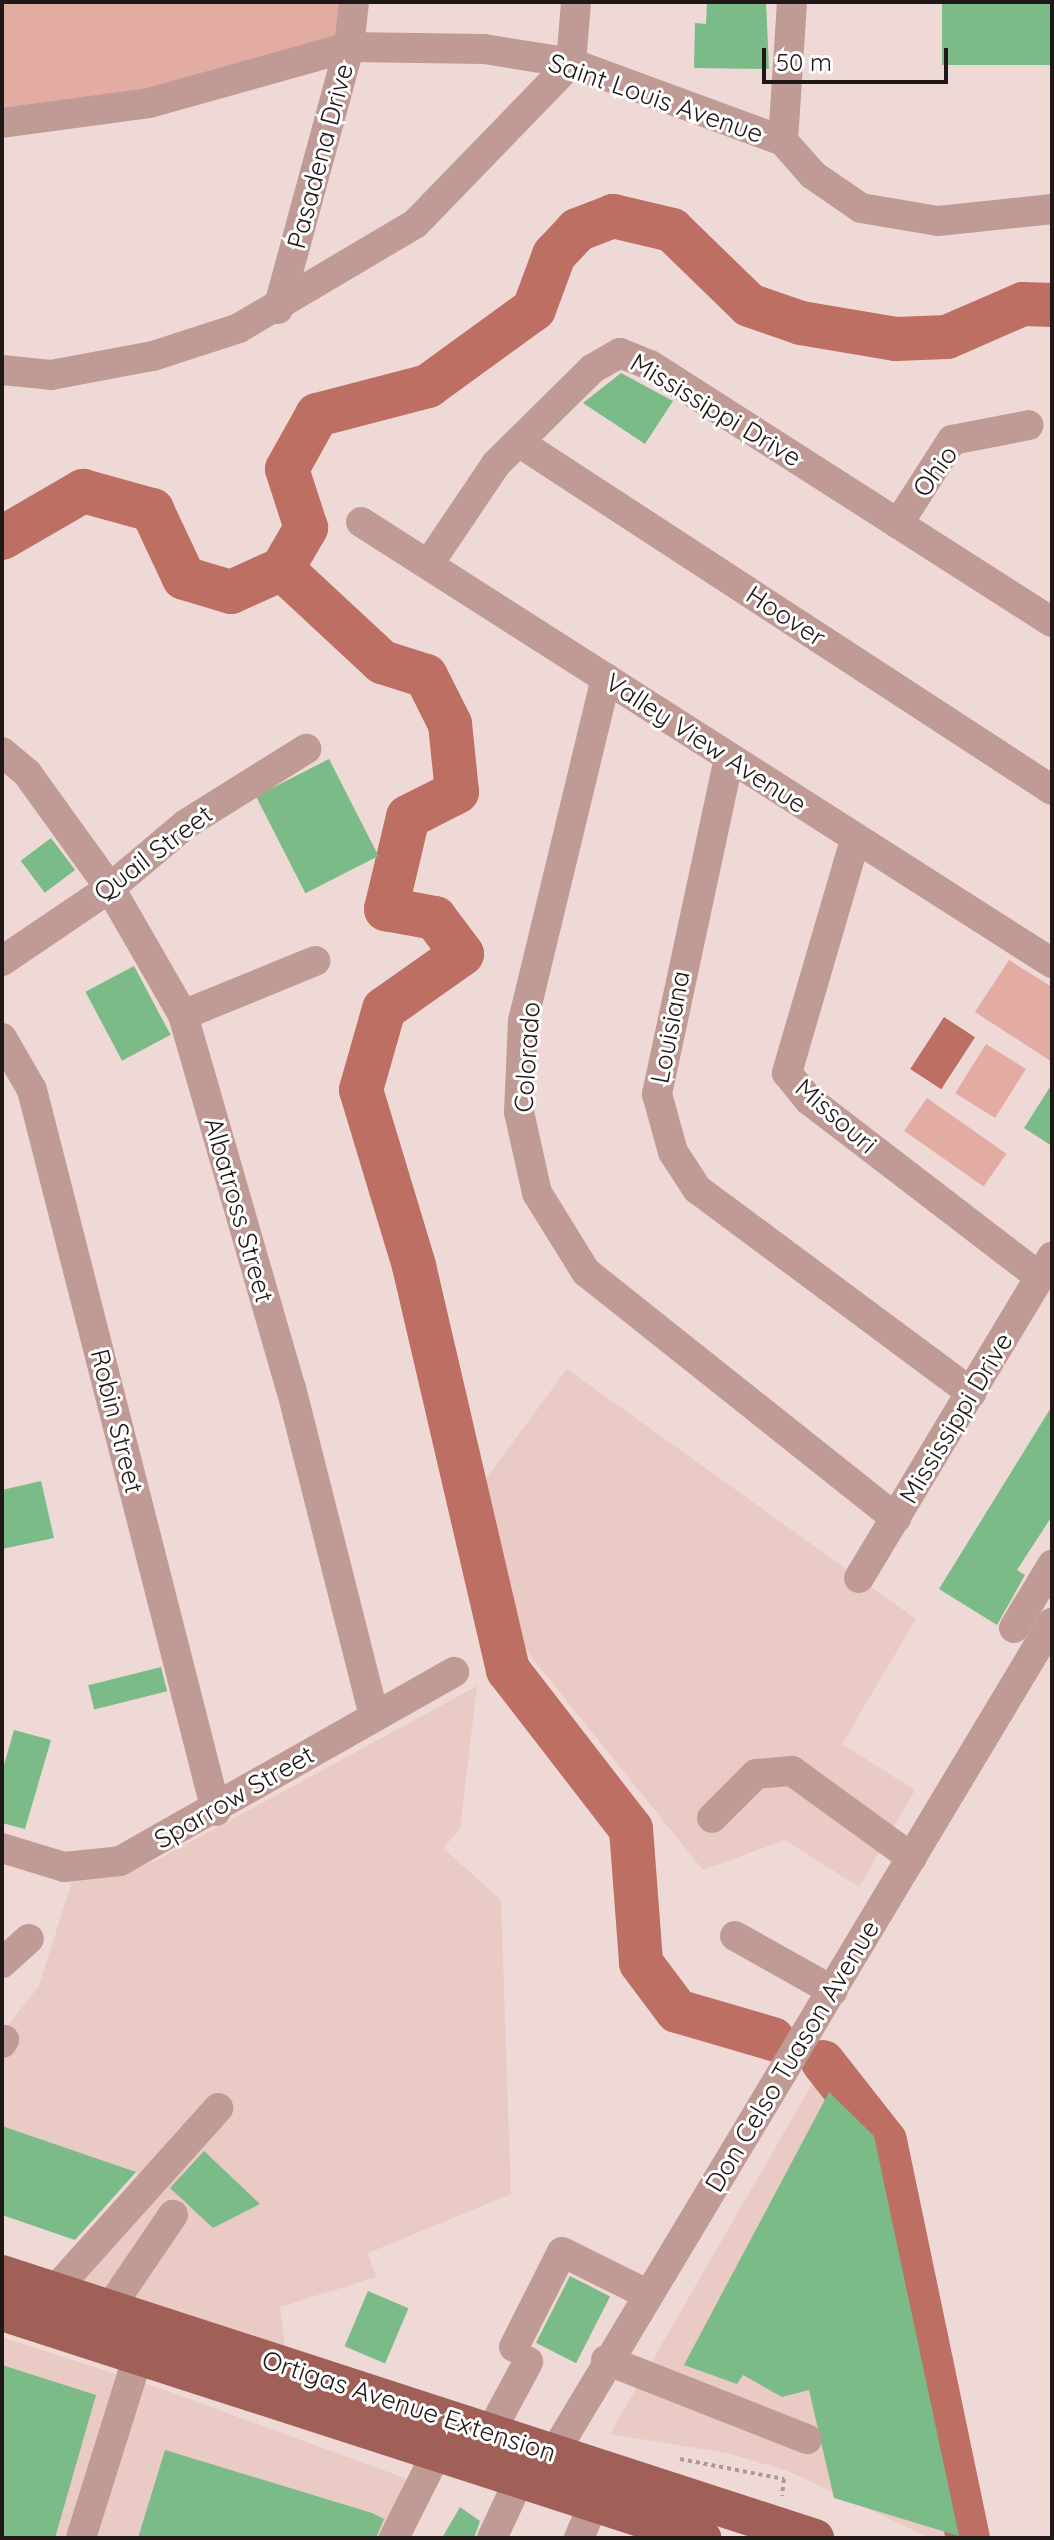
<!DOCTYPE html>
<html>
<head>
<meta charset="utf-8">
<style>
  body { margin:0 }
  #map { position:relative; width:1054px; height:2540px; overflow:hidden; background:#efd9d6; font-family:Quicksand,sans-serif }
  div>[style] { position:absolute }
  .built>* { inset:0; background:#e9cac5 }
  .green>* { inset:0; background:#e3aca3; transform-origin:0 0 }
  .water>* { inset:0; background:#bd6f64; transform-origin:0 0 }
  .river>* { height:44px; margin:-22px; padding:0 22px; transform-origin:22px; border-radius:22px; background:#bd6f64 }
  .building>* { inset:0; background:#7abb87; transform-origin:0 0 }
  .path>* { height:4px; margin-top:-2px; transform-origin:0; background:repeating-linear-gradient(90deg,#aa9996 0 4px,transparent 0 8px) }
  .minor>* { height:30px; margin:-15px; padding:0 15px; transform-origin:15px; border-radius:15px; background:#c09b95 }
  .major>* { height:38px; margin:-19px; padding:0 19px; transform-origin:19px; border-radius:19px; background:#a06057 }
  span { translate:-50% -50%; white-space:nowrap; text-align:center; line-height:1.15; -webkit-text-stroke:6px #fff; paint-order:stroke }
  .street-label { font-size:26px; color:#1f1817 }
  .frame { position:absolute; inset:0; border:4px solid #1f1817; pointer-events:none }
  .scale { position:absolute; left:762px; top:48px; width:186px; height:36px; box-sizing:border-box; border:4px solid #1f1817; border-top:0; padding-left:10px; font-size:24px; line-height:28px; white-space:nowrap; color:#1f1817; -webkit-text-stroke:6px #fff; paint-order:stroke }
</style>
</head>
<body>
<div id="map">
  <div class="built">
    <i style="clip-path:polygon(567px 1369px,916px 1619px,842px 1744px,915px 1790px,859px 1887px,785px 1840px,703px 1870px,525px 1649px,486px 1478px)"></i>
    <i style="clip-path:polygon(477px 1686px,460px 1829px,443px 1848px,501px 1900px,511px 2194px,368px 2253px,376px 2277px,280px 2307px,286px 2353px,79px 2283px,147px 2176px,2px 2126px,2px 2033px,39px 1986px,73px 1878px,122px 1873px,159px 1859px)"></i>
    <i style="clip-path:polygon(823px 2065px,892px 2133px,976px 2538px,930px 2538px,788px 2471px,727px 2453px,610px 2434px)"></i>
    <i style="clip-path:polygon(2px 2337px,159px 2388px,410px 2480px,383px 2538px,2px 2538px)"></i>
  </div>
  <div class="green">
    <i style="clip-path:polygon(2px 2px,345px 2px,340px 38px,113px 99px,2px 111px)"></i>
    <i style="clip-path:polygon(1009px 960px,1052px 987px,1052px 1062px,975px 1012px)"></i>
    <i style="left:986px;top:1044px;width:47px;height:58px;rotate:32deg"></i>
    <i style="left:927px;top:1098px;width:97px;height:40px;rotate:35deg"></i>
  </div>
  <div class="water">
    <i style="left:944px;top:1017px;width:37px;height:62px;rotate:33deg"></i>
  </div>
  <div class="river">
    <i style="left:2px;top:538px;width:94px;rotate:-30.1deg"></i>
    <i style="left:83px;top:491px;width:72px;rotate:15.4deg"></i>
    <i style="left:152px;top:510px;width:75px;rotate:64.8deg"></i>
    <i style="left:184px;top:578px;width:49px;rotate:16.6deg"></i>
    <i style="left:231px;top:592px;width:56px;rotate:-24.3deg"></i>
    <i style="left:282px;top:569px;width:48px;rotate:-59.7deg"></i>
    <i style="left:306px;top:528px;width:62px;rotate:-107.9deg"></i>
    <i style="left:287px;top:469px;width:62px;rotate:-60.9deg"></i>
    <i style="left:317px;top:415px;width:115px;rotate:-14.6deg"></i>
    <i style="left:428px;top:386px;width:131px;rotate:-36deg"></i>
    <i style="left:534px;top:309px;width:58px;rotate:-69.7deg"></i>
    <i style="left:554px;top:255px;width:34px;rotate:-47deg"></i>
    <i style="left:577px;top:230px;width:39px;rotate:-21deg"></i>
    <i style="left:613px;top:216px;width:61px;rotate:13.3deg"></i>
    <i style="left:672px;top:230px;width:107px;rotate:44.2deg"></i>
    <i style="left:749px;top:305px;width:55px;rotate:19.1deg"></i>
    <i style="left:801px;top:323px;width:96px;rotate:9.6deg"></i>
    <i style="left:896px;top:339px;width:51px;rotate:-2.2deg"></i>
    <i style="left:947px;top:337px;width:83px;rotate:-23.5deg"></i>
    <i style="left:1023px;top:304px;width:29px;rotate:2deg"></i>
    <i style="left:282px;top:569px;width:137px;rotate:42.9deg"></i>
    <i style="left:382px;top:662px;width:46px;rotate:17.7deg"></i>
    <i style="left:426px;top:676px;width:54px;rotate:63.4deg"></i>
    <i style="left:450px;top:724px;width:68px;rotate:84.1deg"></i>
    <i style="left:457px;top:792px;width:55px;rotate:153deg"></i>
    <i style="left:408px;top:817px;width:95px;rotate:103.4deg"></i>
    <i style="left:386px;top:909px;width:50px;rotate:10.4deg"></i>
    <i style="left:435px;top:918px;width:45px;rotate:53.1deg"></i>
    <i style="left:462px;top:954px;width:95px;rotate:144.8deg"></i>
    <i style="left:384px;top:1009px;width:84px;rotate:105.9deg"></i>
    <i style="left:361px;top:1090px;width:184px;rotate:73.2deg"></i>
    <i style="left:414px;top:1266px;width:415px;rotate:76.9deg"></i>
    <i style="left:508px;top:1670px;width:201px;rotate:52.3deg"></i>
    <i style="left:631px;top:1829px;width:134px;rotate:85.7deg"></i>
    <i style="left:641px;top:1963px;width:60px;rotate:53.1deg"></i>
    <i style="left:677px;top:2011px;width:100px;rotate:16.3deg"></i>
    <i style="left:823px;top:2062px;width:100px;rotate:51.9deg"></i>
    <i style="left:885px;top:2141px;width:406px;rotate:78.2deg"></i>
  </div>
  <div class="building">
    <i style="clip-path:polygon(707px 2px,766px 2px,769px 69px,694px 68px,695px 23px,706px 24px)"></i>
    <i style="left:942px;top:2px;width:110px;height:63px"></i>
    <i style="clip-path:polygon(621px 373px,673px 401px,645px 444px,583px 403px)"></i>
    <i style="left:329px;top:759px;width:109px;height:82px;rotate:63deg"></i>
    <i style="left:51px;top:838px;width:40px;height:38px;rotate:53deg"></i>
    <i style="left:134px;top:966px;width:78px;height:55px;rotate:62deg"></i>
    <i style="clip-path:polygon(1052px 1084px,1052px 1146px,1024px 1128px)"></i>
    <i style="clip-path:polygon(1052px 1406px,1052px 1516px,1017px 1570px,1025px 1575px,997px 1625px,939px 1589px)"></i>
    <i style="clip-path:polygon(41px 1481px,54px 1538px,2px 1549px,2px 1490px)"></i>
    <i style="left:161px;top:1667px;width:25px;height:75px;rotate:76deg"></i>
    <i style="clip-path:polygon(14px 1730px,51px 1740px,25px 1829px,2px 1823px,2px 1772px)"></i>
    <i style="clip-path:polygon(829px 2092px,874px 2136px,959px 2536px,834px 2498px,809px 2390px,782px 2397px,743px 2375px,737px 2384px,684px 2365px)"></i>
    <i style="clip-path:polygon(2px 2126px,136px 2172px,75px 2240px,2px 2215px)"></i>
    <i style="clip-path:polygon(204px 2151px,260px 2204px,213px 2228px,170px 2188px)"></i>
    <i style="left:570px;top:2276px;width:45px;height:75px;rotate:27deg"></i>
    <i style="left:368px;top:2291px;width:44px;height:60px;rotate:23deg"></i>
    <i style="clip-path:polygon(2px 2365px,96px 2395px,55px 2538px,2px 2538px)"></i>
    <i style="clip-path:polygon(165px 2450px,372px 2513px,384px 2519px,376px 2538px,138px 2538px)"></i>
    <i style="clip-path:polygon(460px 2507px,480px 2521px,474px 2538px,442px 2538px)"></i>
  </div>
  <div class="path">
    <i style="left:680px;top:2459px;width:106px;rotate:10.9deg"></i>
    <i style="left:784px;top:2479px;width:17px;rotate:97deg"></i>
  </div>
  <div class="minor">
    <i style="left:2px;top:123px;width:148px;rotate:-7.7deg"></i>
    <i style="left:149px;top:103px;width:208px;rotate:-15.6deg"></i>
    <i style="left:349px;top:47px;width:135px;rotate:0.8deg"></i>
    <i style="left:484px;top:49px;width:88px;rotate:9.1deg"></i>
    <i style="left:571px;top:63px;width:226px;rotate:20.2deg"></i>
    <i style="left:783px;top:141px;width:45px;rotate:48.6deg"></i>
    <i style="left:813px;top:175px;width:58px;rotate:34.5deg"></i>
    <i style="left:861px;top:208px;width:78px;rotate:9.6deg"></i>
    <i style="left:938px;top:221px;width:115px;rotate:-6deg"></i>
    <i style="left:783px;top:141px;width:139px;rotate:-86.3deg"></i>
    <i style="left:278px;top:309px;width:271px;rotate:-74.8deg"></i>
    <i style="left:349px;top:47px;width:45px;rotate:-83.7deg"></i>
    <i style="left:2px;top:370px;width:49px;rotate:5.8deg"></i>
    <i style="left:51px;top:375px;width:104px;rotate:-10.6deg"></i>
    <i style="left:153px;top:356px;width:90px;rotate:-18deg"></i>
    <i style="left:239px;top:328px;width:204px;rotate:-30.6deg"></i>
    <i style="left:415px;top:224px;width:224px;rotate:-45.9deg"></i>
    <i style="left:571px;top:63px;width:61px;rotate:-85.3deg"></i>
    <i style="left:520px;top:443px;width:635px;rotate:33.11deg"></i>
    <i style="left:361px;top:522px;width:820px;rotate:32.55deg"></i>
    <i style="left:898px;top:524px;width:100px;rotate:-57.3deg"></i>
    <i style="left:952px;top:440px;width:78px;rotate:-11deg"></i>
    <i style="left:430px;top:562px;width:118px;rotate:-56deg"></i>
    <i style="left:496px;top:464px;width:135px;rotate:-44.7deg"></i>
    <i style="left:592px;top:369px;width:32px;rotate:-30deg"></i>
    <i style="left:620px;top:353px;width:32px;rotate:22deg"></i>
    <i style="left:650px;top:365px;width:477px;rotate:32.6deg"></i>
    <i style="left:606px;top:678px;width:353px;rotate:103.6deg"></i>
    <i style="left:523px;top:1021px;width:91px;rotate:92.5deg"></i>
    <i style="left:519px;top:1112px;width:83px;rotate:77.5deg"></i>
    <i style="left:537px;top:1193px;width:93px;rotate:58.2deg"></i>
    <i style="left:586px;top:1272px;width:396px;rotate:38.5deg"></i>
    <i style="left:2px;top:752px;width:33px;rotate:40deg"></i>
    <i style="left:27px;top:773px;width:142px;rotate:54.2deg"></i>
    <i style="left:110px;top:888px;width:146px;rotate:60.1deg"></i>
    <i style="left:183px;top:1015px;width:388px;rotate:73.9deg"></i>
    <i style="left:291px;top:1388px;width:338px;rotate:75.8deg"></i>
    <i style="left:729px;top:758px;width:344px;rotate:102.1deg"></i>
    <i style="left:657px;top:1094px;width:60px;rotate:74.6deg"></i>
    <i style="left:673px;top:1152px;width:44px;rotate:57deg"></i>
    <i style="left:697px;top:1189px;width:342px;rotate:36.6deg"></i>
    <i style="left:855px;top:840px;width:243px;rotate:106.3deg"></i>
    <i style="left:787px;top:1073px;width:35px;rotate:51deg"></i>
    <i style="left:809px;top:1100px;width:291px;rotate:37.5deg"></i>
    <i style="left:2px;top:961px;width:130px;rotate:-34.1deg"></i>
    <i style="left:110px;top:888px;width:99px;rotate:-40.1deg"></i>
    <i style="left:186px;top:824px;width:142px;rotate:-32deg"></i>
    <i style="left:183px;top:1015px;width:143px;rotate:-22.2deg"></i>
    <i style="left:2px;top:1038px;width:60px;rotate:60deg"></i>
    <i style="left:32px;top:1090px;width:744px;rotate:75.68deg"></i>
    <i style="left:859px;top:1578px;width:375px;rotate:-59deg"></i>
    <i style="left:1014px;top:1628px;width:74px;rotate:-58.9deg"></i>
    <i style="left:712px;top:1818px;width:62px;rotate:-45deg"></i>
    <i style="left:756px;top:1774px;width:36px;rotate:-5deg"></i>
    <i style="left:792px;top:1771px;width:148px;rotate:35.9deg"></i>
    <i style="left:2px;top:1848px;width:65px;rotate:17deg"></i>
    <i style="left:64px;top:1867px;width:56px;rotate:-6.1deg"></i>
    <i style="left:120px;top:1861px;width:384px;rotate:-29.5deg"></i>
    <i style="left:735px;top:1936px;width:112px;rotate:29.3deg"></i>
    <i style="left:2px;top:1963px;width:36px;rotate:-42deg"></i>
    <i style="left:2px;top:2043px;width:4px;rotate:-56deg"></i>
    <i style="left:54px;top:2291px;width:246px;rotate:-48.1deg"></i>
    <i style="left:109px;top:2309px;width:114px;rotate:-55.8deg"></i>
    <i style="left:514px;top:2347px;width:106px;rotate:-63.2deg"></i>
    <i style="left:562px;top:2252px;width:93px;rotate:26.3deg"></i>
    <i style="left:606px;top:2360px;width:216px;rotate:21.5deg"></i>
    <i style="left:490px;top:2433px;width:81px;rotate:-61.8deg"></i>
    <i style="left:81px;top:2538px;width:191px;rotate:-72.6deg"></i>
    <i style="left:394px;top:2538px;width:96px;rotate:-63.4deg"></i>
    <i style="left:492px;top:2538px;width:66px;rotate:-65deg"></i>
    <i style="left:520px;top:2478px;width:42px;rotate:-36.3deg"></i>
    <i style="left:554px;top:2453px;width:968px;rotate:-59.04deg"></i>
    <i style="left:579px;top:2538px;width:38px;rotate:-67deg"></i>
  </div>
  <div class="major">
    <i style="left:2px;top:2274px;width:855px;rotate:17.99deg"></i>
    <i style="left:2px;top:2312px;width:736px;rotate:17.89deg"></i>
  </div>
  <div class="street-label">
    <span style="left:656px;top:98px;rotate:19deg">Saint Louis Avenue</span>
    <span style="left:320px;top:156px;rotate:-75deg">Pasadena Drive</span>
    <span style="left:716px;top:410px;rotate:31deg">Mississippi Drive</span>
    <span style="left:935px;top:471px;rotate:-54deg">Ohio</span>
    <span style="left:786px;top:616px;rotate:33deg">Hoover</span>
    <span style="left:706px;top:743px;rotate:33deg">Valley View Avenue</span>
    <span style="left:153px;top:853px;rotate:-37deg">Quail Street</span>
    <span style="left:670px;top:1027px;rotate:-79deg">Louisiana</span>
    <span style="left:527px;top:1057px;rotate:-86deg">Colorado</span>
    <span style="left:836px;top:1116px;rotate:41deg">Missouri</span>
    <span style="left:239px;top:1210px;rotate:74deg">Albatross Street</span>
    <span style="left:956px;top:1418px;rotate:-59deg">Mississippi Drive</span>
    <span style="left:117px;top:1421px;rotate:76deg">Robin Street</span>
    <span style="left:234px;top:1797px;rotate:-30deg">Sparrow Street</span>
    <span style="left:792px;top:2056px;rotate:-59deg">Don Celso Tuason Avenue</span>
    <span style="left:409px;top:2406px;rotate:18deg">Ortigas Avenue Extension</span>
  </div>
  <div class="frame"></div>
  <div class="scale">50 m</div>
</div>
</body>
</html>
